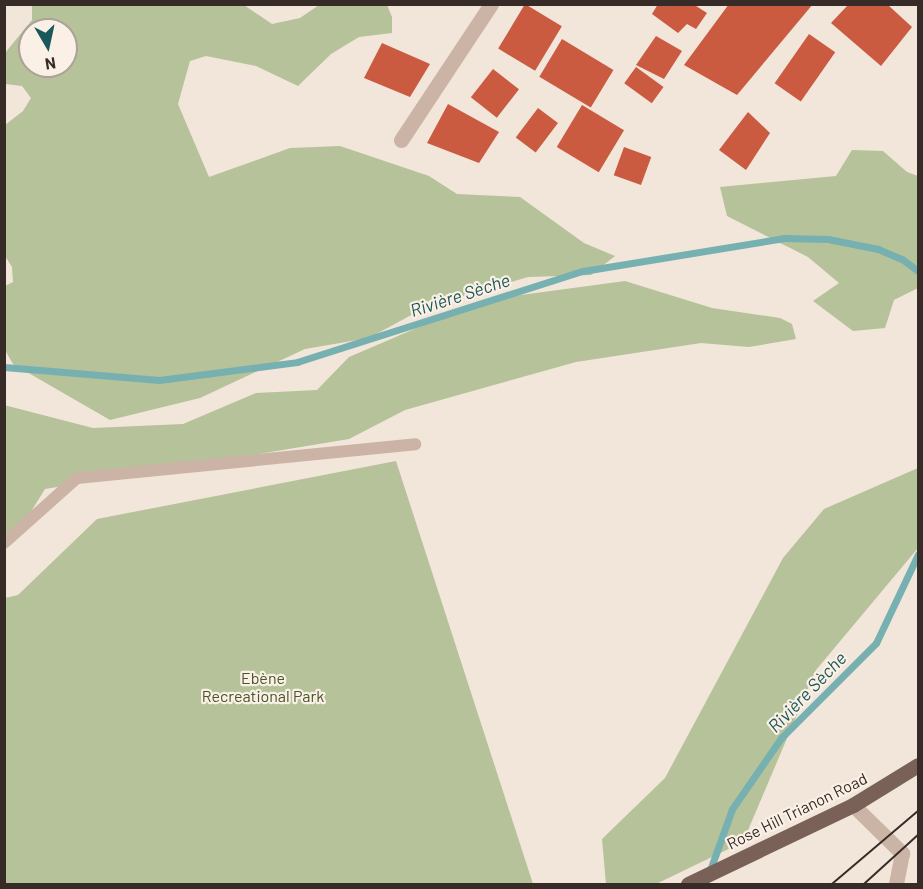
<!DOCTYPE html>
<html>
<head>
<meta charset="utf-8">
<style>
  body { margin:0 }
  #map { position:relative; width:923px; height:889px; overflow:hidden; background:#f2e5da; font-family:Barlow,sans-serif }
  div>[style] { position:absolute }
  .green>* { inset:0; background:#b6c299 }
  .stream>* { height:7px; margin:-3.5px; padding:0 3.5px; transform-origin:3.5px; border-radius:3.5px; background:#77b0b0 }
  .building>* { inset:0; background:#ca5a40; transform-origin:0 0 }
  .service>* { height:12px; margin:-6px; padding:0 6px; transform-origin:6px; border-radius:6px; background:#cbb4a5 }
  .minor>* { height:15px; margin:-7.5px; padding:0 7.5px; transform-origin:7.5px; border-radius:7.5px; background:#cbb4a5 }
  .primary>* { height:15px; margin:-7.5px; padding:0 7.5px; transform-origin:7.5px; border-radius:7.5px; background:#796157 }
  .tram>* { height:1.5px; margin:-0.75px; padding:0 0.75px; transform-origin:0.75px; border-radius:0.75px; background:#362b27 }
  span { translate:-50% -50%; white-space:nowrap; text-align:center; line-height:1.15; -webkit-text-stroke:4.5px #faf0e6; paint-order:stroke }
  .park-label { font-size:16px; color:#47552a }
  .street-label { font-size:16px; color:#362b27 }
  .water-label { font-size:18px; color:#1b5859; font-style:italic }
  .frame { position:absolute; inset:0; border:6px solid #362b27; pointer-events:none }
  .north { position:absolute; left:18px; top:18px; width:60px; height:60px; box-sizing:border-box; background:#faf0e6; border:2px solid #aca19a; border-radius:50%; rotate:171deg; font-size:16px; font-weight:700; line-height:24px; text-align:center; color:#362b27 }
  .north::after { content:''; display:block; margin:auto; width:21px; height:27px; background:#1b5859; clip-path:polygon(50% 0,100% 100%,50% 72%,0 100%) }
</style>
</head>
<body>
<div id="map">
  <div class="green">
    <i style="clip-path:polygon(evenodd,19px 5px,244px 5px,272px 24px,300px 18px,319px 5px,387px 5px,392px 17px,392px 33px,359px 37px,331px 54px,298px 86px,256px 66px,206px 56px,190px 61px,178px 104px,209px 177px,290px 148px,340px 146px,429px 176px,457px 194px,520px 197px,584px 243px,615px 256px,591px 275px,528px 277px,426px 307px,369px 338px,305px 349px,200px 398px,110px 420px,13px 364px,5px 350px,5px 286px,13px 282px,12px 267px,5px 256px,5px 125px,23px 111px,31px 98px,22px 86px,5px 84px,5px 53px,32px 20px,32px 6px,19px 5px,30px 30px,66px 30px,66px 66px,30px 66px,30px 30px)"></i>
    <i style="clip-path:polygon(852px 150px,883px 151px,907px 172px,918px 176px,918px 288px,894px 300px,885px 328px,853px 331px,813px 301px,839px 283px,808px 257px,727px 216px,720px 187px,836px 176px)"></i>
    <i style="clip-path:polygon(625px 281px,712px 308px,780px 318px,792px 324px,796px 339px,749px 347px,701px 343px,576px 362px,405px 410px,349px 439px,45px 489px,19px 531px,5px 547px,4px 405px,93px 428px,183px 424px,256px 393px,317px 390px,349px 357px,419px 327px,507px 297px)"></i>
    <i style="clip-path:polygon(396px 461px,533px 884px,5px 884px,5px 598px,18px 595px,97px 519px)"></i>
    <i style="clip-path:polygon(918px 468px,918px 548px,816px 670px,743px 842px,656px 884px,606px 884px,602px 839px,665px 778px,783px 558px,824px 509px)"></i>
  </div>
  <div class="stream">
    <i style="left:4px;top:367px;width:156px;rotate:4.8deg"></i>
    <i style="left:159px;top:380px;width:139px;rotate:-7.4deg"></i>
    <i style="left:297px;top:362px;width:300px;rotate:-17.7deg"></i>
    <i style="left:583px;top:271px;width:204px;rotate:-9.3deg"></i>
    <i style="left:784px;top:238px;width:44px;rotate:1.3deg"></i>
    <i style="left:828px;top:239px;width:51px;rotate:11.3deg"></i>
    <i style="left:878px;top:249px;width:26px;rotate:23deg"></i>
    <i style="left:902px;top:259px;width:20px;rotate:37deg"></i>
    <i style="left:709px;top:873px;width:68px;rotate:-70.2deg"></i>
    <i style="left:732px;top:809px;width:86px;rotate:-55.4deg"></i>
    <i style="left:781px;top:738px;width:134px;rotate:-45deg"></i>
    <i style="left:876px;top:643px;width:98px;rotate:-64.7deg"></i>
  </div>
  <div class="building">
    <i style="left:525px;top:4px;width:43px;height:52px;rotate:31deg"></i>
    <i style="clip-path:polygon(658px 4px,693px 4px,707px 13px,696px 29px,687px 24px,678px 33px,652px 14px)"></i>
    <i style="clip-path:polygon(729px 4px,813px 4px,737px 95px,684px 65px)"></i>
    <i style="clip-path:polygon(848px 5px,888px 5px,912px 27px,881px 66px,831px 23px)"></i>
    <i style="left:809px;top:34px;width:32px;height:60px;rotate:35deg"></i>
    <i style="clip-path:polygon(656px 36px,682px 51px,664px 79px,636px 65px)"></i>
    <i style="left:562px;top:39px;width:60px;height:44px;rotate:31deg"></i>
    <i style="clip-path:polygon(382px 43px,430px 64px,410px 97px,364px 78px)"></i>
    <i style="left:636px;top:67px;width:34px;height:20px;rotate:36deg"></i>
    <i style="left:493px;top:69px;width:33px;height:36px;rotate:38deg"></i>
    <i style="clip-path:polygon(448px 104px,499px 132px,479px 163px,427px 143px)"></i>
    <i style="left:582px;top:105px;width:49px;height:49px;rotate:31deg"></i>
    <i style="left:538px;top:108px;width:25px;height:37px;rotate:37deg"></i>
    <i style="clip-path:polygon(748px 112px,770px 133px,746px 170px,719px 150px)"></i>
    <i style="left:624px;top:147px;width:29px;height:30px;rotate:20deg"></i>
  </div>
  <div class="service">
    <i style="left:4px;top:543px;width:98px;rotate:-41.7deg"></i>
    <i style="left:77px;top:478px;width:340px;rotate:-5.7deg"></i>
  </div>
  <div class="minor">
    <i style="left:401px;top:140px;width:163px;rotate:-56.5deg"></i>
    <i style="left:853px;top:805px;width:69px;rotate:44.4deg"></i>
    <i style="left:902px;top:853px;width:32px;rotate:101deg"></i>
  </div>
  <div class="primary">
    <i style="left:688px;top:884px;width:183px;rotate:-25.6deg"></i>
    <i style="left:853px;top:805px;width:76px;rotate:-31.6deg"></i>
  </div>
  <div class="tram">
    <i style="left:832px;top:884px;width:113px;rotate:-40.3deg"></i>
    <i style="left:864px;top:884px;width:73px;rotate:-42.2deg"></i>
  </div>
  <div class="park-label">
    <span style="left:263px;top:687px">Ebène<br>Recreational Park</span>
  </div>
  <div class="street-label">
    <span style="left:797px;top:811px;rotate:-26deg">Rose Hill Trianon Road</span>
  </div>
  <div class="water-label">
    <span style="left:460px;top:295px;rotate:-18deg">Rivière Sèche</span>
    <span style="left:807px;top:692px;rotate:-46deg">Rivière Sèche</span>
  </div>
  <div class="frame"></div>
  <div class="north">N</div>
</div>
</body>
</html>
